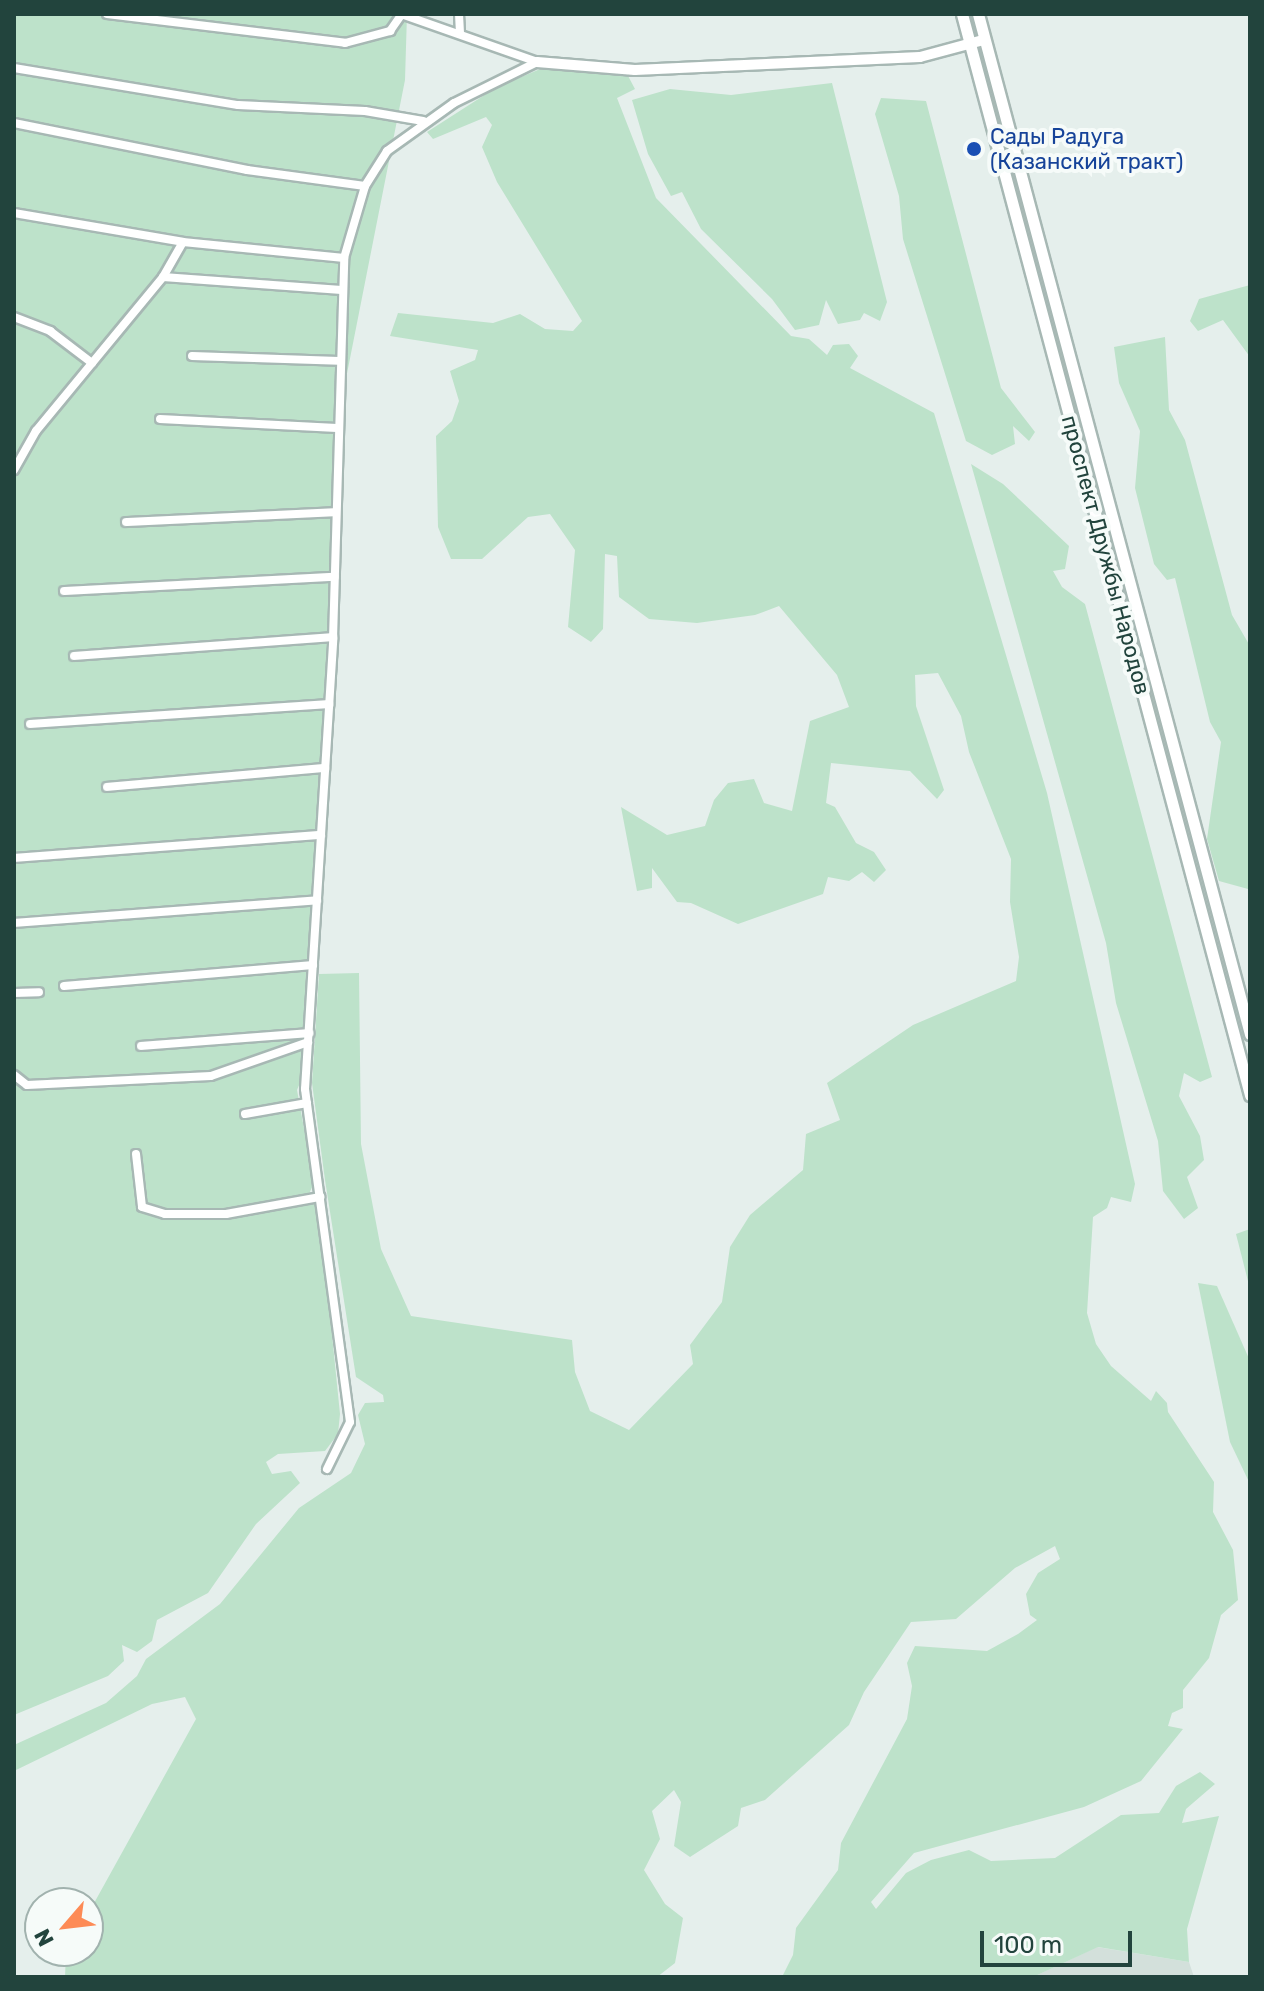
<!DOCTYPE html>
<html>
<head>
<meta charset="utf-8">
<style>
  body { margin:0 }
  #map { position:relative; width:1264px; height:1991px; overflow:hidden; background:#e5efec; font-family:Rubik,sans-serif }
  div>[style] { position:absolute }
  .built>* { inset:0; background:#d3e0db }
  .green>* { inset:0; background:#bde2ca }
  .roads { filter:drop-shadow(2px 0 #a7b8b4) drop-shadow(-2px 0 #a7b8b4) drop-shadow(0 2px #a7b8b4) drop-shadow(0 -2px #a7b8b4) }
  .minor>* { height:8px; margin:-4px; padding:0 4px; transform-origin:4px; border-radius:4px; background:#fff }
  .tertiary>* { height:10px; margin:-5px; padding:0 5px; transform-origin:5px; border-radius:5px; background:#fff }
  .secondary>* { height:11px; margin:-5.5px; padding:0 5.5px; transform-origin:5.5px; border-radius:5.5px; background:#fff }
  .dots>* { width:22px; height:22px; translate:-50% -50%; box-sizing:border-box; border:4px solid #f6fbf9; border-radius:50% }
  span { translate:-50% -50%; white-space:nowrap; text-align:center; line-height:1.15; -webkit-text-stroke:8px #f6fbf9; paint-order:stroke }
  .transit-label { font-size:22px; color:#164399 }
  .left { translate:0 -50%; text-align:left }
  .street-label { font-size:22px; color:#22443d }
  .frame { position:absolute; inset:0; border:16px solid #22443d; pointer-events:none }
  .north { position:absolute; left:24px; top:1887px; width:80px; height:80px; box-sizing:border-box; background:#f6fbf9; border:2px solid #a1b2ae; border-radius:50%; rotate:242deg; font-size:22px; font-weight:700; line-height:32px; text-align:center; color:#22443d }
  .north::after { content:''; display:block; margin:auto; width:28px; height:36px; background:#fd8b56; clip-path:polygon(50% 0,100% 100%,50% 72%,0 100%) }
  .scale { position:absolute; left:980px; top:1931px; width:152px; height:36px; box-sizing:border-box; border:4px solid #22443d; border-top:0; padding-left:10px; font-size:24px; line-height:28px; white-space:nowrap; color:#22443d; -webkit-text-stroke:6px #f6fbf9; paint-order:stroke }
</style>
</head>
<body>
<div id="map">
  <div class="built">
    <i style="clip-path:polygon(1097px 1947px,1189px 1962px,1194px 1977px,1033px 1977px)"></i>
  </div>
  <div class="green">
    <i style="clip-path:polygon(14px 14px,407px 14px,405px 80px,341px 404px,302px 1078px,297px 1090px,314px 1183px,308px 1196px,316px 1203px,324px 1255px,340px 1414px,338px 1434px,325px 1451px,278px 1454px,266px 1462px,272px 1474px,291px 1471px,300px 1483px,256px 1524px,208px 1593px,157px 1620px,152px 1641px,137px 1652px,122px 1645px,124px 1661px,108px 1676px,14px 1715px)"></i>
    <i style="clip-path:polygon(545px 67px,627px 74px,635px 89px,617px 98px,656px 198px,791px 336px,809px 339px,827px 355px,833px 345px,849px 344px,858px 356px,850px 368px,934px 413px,1047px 793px,1135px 1184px,1131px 1202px,1111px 1197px,1107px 1208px,1093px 1217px,1087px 1313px,1096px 1344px,1111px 1366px,1151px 1401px,1156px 1391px,1167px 1403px,1168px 1412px,1214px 1482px,1213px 1512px,1233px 1550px,1238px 1600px,1221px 1615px,1209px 1658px,1183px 1690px,1183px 1708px,1172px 1713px,1168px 1726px,1183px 1729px,1141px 1781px,1084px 1807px,914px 1853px,871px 1902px,876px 1909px,906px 1873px,931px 1860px,969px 1850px,991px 1861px,1055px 1858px,1121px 1815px,1159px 1813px,1176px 1786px,1200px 1772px,1215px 1784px,1186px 1809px,1182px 1823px,1219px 1816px,1187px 1929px,1189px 1962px,1098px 1947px,1033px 1977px,782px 1977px,793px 1955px,796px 1928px,838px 1870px,841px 1843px,907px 1719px,912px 1686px,907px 1663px,915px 1646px,987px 1651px,1018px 1634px,1037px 1620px,1030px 1615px,1026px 1594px,1038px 1573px,1060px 1559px,1055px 1546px,1015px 1568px,956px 1619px,911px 1622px,864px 1692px,849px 1725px,765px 1800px,741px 1808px,738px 1826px,690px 1857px,674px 1846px,681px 1802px,674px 1790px,652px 1811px,660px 1839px,644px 1870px,665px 1904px,683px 1918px,675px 1963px,657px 1977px,65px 1977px,66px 1953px,88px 1951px,88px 1914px,196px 1719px,185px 1697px,152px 1704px,14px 1771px,14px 1745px,106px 1703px,137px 1676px,146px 1659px,220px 1604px,299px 1508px,351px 1473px,365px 1444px,358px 1415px,365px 1403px,384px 1402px,383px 1395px,356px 1377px,325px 1180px,312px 1083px,319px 974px,359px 973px,361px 1144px,381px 1249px,411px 1316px,572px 1340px,575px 1372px,590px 1411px,629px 1430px,693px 1364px,690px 1345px,722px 1302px,730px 1247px,750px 1215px,803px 1170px,806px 1134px,840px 1120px,827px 1083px,913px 1025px,1016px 981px,1019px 957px,1010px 902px,1011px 859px,969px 752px,961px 716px,938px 673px,915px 675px,916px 706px,944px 790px,937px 799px,910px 771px,831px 763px,826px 803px,835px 807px,856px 843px,874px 852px,886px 870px,874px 882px,862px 872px,849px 881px,828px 877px,823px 894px,738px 924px,691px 903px,677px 902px,652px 868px,652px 888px,637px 891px,621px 807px,667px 835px,705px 826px,714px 800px,728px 783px,754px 779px,764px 803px,792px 811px,810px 721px,849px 707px,837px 675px,779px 606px,755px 615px,697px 623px,649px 619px,619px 597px,617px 556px,605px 554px,603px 629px,591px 642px,568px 627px,575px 550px,550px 514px,528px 517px,482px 559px,451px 559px,438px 527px,436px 436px,452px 421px,459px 401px,450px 371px,475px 360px,478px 350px,390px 336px,398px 313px,493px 323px,520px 314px,545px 329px,573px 331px,582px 321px,497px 182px,482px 147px,492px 125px,486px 117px,433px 139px,427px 132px,497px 87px)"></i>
    <i style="clip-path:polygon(832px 83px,887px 302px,880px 321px,864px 313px,860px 320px,838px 324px,826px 300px,819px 325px,795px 330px,772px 299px,701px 229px,682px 192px,671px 196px,648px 154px,632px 100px,670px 89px,731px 95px)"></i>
    <i style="clip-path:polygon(881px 98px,926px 101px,1001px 388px,1035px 432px,1029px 441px,1013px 426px,1015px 444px,992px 455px,966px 441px,903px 239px,899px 196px,875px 114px)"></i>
    <i style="clip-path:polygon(1250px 285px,1250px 357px,1223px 320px,1198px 331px,1190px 321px,1199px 299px)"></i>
    <i style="clip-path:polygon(1165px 337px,1169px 410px,1185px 440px,1232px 615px,1250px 646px,1248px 889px,1219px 881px,1207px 839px,1221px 742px,1210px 722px,1175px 578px,1167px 580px,1154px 564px,1135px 488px,1140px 431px,1119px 383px,1114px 347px)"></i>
    <i style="clip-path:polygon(971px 464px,1003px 484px,1069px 546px,1065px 569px,1053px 571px,1062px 587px,1085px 604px,1212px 1077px,1200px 1082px,1184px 1073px,1179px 1096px,1200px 1136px,1204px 1160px,1187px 1177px,1198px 1208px,1184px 1219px,1163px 1191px,1158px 1141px,1116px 1003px,1106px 943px)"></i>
    <i style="clip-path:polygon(1250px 1229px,1250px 1289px,1236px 1234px)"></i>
    <i style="clip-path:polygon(1198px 1283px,1217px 1286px,1250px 1361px,1250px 1484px,1230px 1442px)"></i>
  </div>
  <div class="roads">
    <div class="minor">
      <i style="left:107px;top:14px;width:240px;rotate:6.9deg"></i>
      <i style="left:345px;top:43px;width:47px;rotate:-14.9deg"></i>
      <i style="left:390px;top:31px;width:21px;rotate:-55deg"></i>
      <i style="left:401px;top:14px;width:144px;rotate:19.4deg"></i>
      <i style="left:459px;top:14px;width:19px;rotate:87deg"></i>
      <i style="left:14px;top:68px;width:227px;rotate:9.4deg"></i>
      <i style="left:238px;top:105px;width:127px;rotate:2.7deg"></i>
      <i style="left:365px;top:111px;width:59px;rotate:9.8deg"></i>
      <i style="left:14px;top:123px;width:238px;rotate:11.4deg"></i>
      <i style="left:247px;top:170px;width:119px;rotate:7.7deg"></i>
      <i style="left:14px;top:213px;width:171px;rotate:9.7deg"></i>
      <i style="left:183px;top:242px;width:162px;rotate:5.7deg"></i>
      <i style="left:163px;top:277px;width:179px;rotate:4.2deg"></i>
      <i style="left:14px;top:317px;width:39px;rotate:21deg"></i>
      <i style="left:50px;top:331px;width:53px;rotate:37.3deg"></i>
      <i style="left:192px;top:356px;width:147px;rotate:1.9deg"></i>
      <i style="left:160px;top:419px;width:177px;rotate:2.9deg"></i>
      <i style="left:14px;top:470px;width:45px;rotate:-60.6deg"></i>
      <i style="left:36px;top:431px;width:200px;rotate:-50.5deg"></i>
      <i style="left:163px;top:277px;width:40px;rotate:-60.3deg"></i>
      <i style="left:126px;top:522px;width:209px;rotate:-2.7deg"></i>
      <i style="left:64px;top:591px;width:271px;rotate:-3deg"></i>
      <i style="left:74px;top:656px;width:260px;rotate:-4.2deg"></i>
      <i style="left:30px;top:724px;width:300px;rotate:-3.8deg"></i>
      <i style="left:107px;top:787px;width:219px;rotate:-5deg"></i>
      <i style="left:14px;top:858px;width:308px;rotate:-4.3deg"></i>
      <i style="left:14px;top:923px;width:304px;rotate:-4.3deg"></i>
      <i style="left:64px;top:986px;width:250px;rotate:-4.8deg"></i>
      <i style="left:14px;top:993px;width:25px;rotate:-2deg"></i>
      <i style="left:141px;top:1046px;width:169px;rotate:-4.4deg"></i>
      <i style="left:14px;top:1075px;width:16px;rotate:38deg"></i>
      <i style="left:27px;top:1085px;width:184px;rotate:-2.8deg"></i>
      <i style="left:211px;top:1076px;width:103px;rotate:-19.3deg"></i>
      <i style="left:245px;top:1114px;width:63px;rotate:-10.1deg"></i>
      <i style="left:136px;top:1154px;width:53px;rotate:83.5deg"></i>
      <i style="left:142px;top:1207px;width:24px;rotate:17deg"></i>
      <i style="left:165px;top:1214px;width:61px"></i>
      <i style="left:226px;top:1214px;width:96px;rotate:-10.3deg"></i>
      <i style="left:327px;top:1469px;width:52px;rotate:-63.9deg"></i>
      <i style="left:350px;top:1422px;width:336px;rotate:-97.7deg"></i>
      <i style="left:305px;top:1089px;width:451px;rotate:-86.4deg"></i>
      <i style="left:333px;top:639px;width:381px;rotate:-88.3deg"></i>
      <i style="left:344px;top:258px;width:75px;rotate:-73.7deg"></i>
      <i style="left:365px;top:186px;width:41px;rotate:-57.8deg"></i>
      <i style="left:387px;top:151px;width:82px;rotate:-35.6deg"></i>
      <i style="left:454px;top:103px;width:93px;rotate:-26.3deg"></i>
    </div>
    <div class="tertiary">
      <i style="left:537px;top:62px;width:98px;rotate:4.7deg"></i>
      <i style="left:635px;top:70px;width:285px;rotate:-2.6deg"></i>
      <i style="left:920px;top:57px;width:65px;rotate:-15.1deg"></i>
    </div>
    <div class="secondary">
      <i style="left:962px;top:14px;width:1119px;rotate:75.08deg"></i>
      <i style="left:978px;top:14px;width:1056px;rotate:75.07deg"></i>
    </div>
  </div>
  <div class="dots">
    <i style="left:974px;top:149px;background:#1a4fb4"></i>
  </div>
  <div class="transit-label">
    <span class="left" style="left:990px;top:149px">Сады Радуга<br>(Казанский тракт)</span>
  </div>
  <div class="street-label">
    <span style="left:1106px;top:555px;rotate:75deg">проспект Дружбы Народов</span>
  </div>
  <div class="frame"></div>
  <div class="north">N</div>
  <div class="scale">100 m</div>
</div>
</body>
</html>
